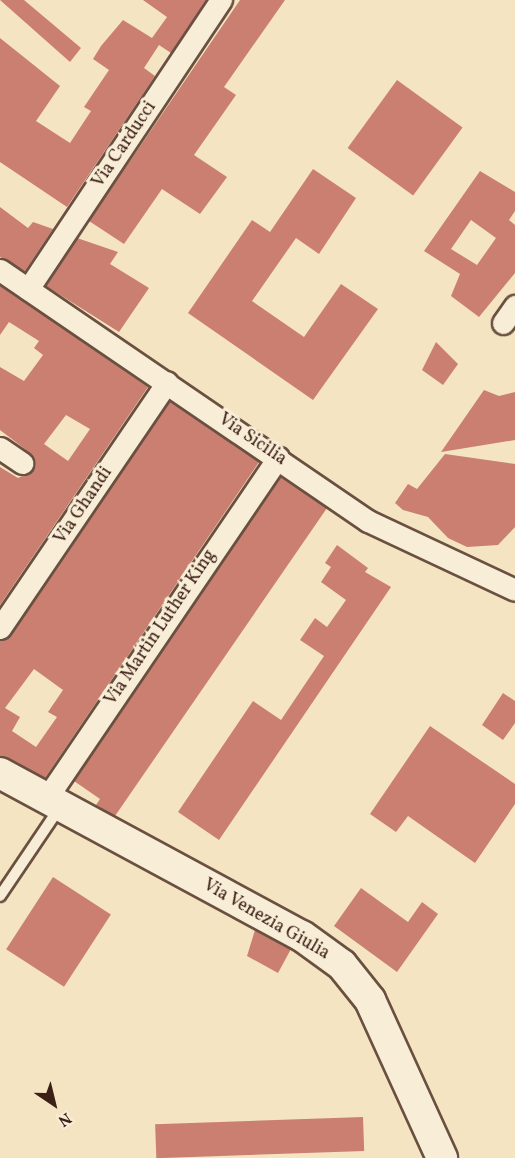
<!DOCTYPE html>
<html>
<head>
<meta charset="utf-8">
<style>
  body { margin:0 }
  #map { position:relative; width:515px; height:1158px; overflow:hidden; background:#f5e4c1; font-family:Vollkorn,serif }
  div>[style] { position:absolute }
  .building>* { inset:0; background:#ca7f70; transform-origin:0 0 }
  .roads { filter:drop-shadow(2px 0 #6a5040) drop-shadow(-2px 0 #6a5040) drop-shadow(0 2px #6a5040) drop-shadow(0 -2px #6a5040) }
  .lane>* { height:10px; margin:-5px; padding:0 5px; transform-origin:5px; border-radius:5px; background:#f8edd7 }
  .street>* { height:21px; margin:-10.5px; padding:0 10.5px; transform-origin:10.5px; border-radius:10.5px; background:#f8edd7 }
  .secondary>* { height:30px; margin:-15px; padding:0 15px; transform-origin:15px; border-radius:15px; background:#f8edd7 }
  span { translate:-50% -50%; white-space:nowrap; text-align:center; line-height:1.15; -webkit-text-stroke:6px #f8edd7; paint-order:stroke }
  .street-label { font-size:18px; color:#3c1f15 }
  .north { position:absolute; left:24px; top:1074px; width:60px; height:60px; -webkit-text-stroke:4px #f8edd7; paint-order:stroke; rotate:145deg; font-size:16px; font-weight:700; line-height:24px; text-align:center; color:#3c1f15 }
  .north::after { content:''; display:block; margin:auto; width:21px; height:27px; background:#3c1f15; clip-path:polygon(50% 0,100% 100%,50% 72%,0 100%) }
</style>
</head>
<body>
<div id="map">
  <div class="building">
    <i style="clip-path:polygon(0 0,24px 0,81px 48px,70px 62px)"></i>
    <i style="clip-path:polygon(143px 0,206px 0,171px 53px,159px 45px,144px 68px,155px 76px,67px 207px,0 162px,0 38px,60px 86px,36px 121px,70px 143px,91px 111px,84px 107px,109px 70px,93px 59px,101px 46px,123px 20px,152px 38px,167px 17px)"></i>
    <i style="clip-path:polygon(240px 0,285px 0,224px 87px,236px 95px,194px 155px,227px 177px,200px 214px,162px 189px,124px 244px,89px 221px)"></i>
    <i style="left:397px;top:80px;width:81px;height:84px;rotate:36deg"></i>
    <i style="clip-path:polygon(313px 169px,356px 198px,319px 254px,296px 238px,252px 301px,304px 337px,341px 284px,378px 309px,313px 400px,188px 313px,252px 220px,270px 232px)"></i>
    <i style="clip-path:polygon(evenodd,480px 171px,515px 192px,515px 211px,509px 220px,515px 225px,515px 273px,479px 317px,451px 296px,460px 274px,424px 251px,480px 171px,471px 220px,496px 238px,477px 265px,451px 249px,471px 220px)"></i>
    <i style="clip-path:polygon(0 207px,28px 228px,33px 222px,53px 229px,25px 271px,0 257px)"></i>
    <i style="clip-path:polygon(77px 238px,118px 252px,110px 264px,149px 288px,119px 332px,46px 286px)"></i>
    <i style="clip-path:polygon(evenodd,0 285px,148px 387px,0 605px,0 467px,18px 478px,32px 471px,35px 463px,34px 456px,0 430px,0 367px,24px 381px,43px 355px,34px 348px,39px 341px,9px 322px,0 335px,0 285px,66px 415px,90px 429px,68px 461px,44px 444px,66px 415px)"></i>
    <i style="clip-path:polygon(436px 342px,458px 364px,443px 385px,422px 370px)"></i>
    <i style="clip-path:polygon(484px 390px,499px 396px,515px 392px,515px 440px,441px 452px)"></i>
    <i style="clip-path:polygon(evenodd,169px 401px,259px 462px,45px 778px,0 756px,0 641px,11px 635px,169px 401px,34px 669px,63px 690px,48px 712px,57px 717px,36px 747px,12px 731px,20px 717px,5px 708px,34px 669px)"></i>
    <i style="clip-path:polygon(445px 454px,515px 464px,515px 527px,498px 545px,467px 547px,448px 538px,428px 517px,403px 510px,395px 503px,408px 484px,417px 489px)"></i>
    <i style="clip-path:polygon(280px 477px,327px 508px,115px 816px,96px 805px,100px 799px,74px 781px)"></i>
    <i style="clip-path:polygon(337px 545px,368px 568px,365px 572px,391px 587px,219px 840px,178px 812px,253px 701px,281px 720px,324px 656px,300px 640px,315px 618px,327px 627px,346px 600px,321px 582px,331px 567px,325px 563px)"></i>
    <i style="clip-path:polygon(503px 693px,515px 701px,515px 723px,503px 740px,482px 725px)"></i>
    <i style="clip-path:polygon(430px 726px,515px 784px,515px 804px,475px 863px,408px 816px,396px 832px,370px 814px)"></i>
    <i style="left:53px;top:877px;width:69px;height:86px;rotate:33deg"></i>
    <i style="clip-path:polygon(361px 888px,408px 922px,422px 902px,438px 914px,397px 972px,334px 926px)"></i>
    <i style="clip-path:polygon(255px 930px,291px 949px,278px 973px,247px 956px)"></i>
    <i style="left:363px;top:1117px;width:34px;height:208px;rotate:88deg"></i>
  </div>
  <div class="roads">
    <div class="lane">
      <i style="left:0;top:896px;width:107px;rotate:-56deg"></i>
    </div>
    <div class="street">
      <i style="left:0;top:270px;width:445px;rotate:34.3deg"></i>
      <i style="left:368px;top:521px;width:162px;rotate:25.1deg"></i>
      <i style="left:28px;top:289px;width:348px;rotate:-56.3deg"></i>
      <i style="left:503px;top:323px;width:21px;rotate:-55deg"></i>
      <i style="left:0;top:448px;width:27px;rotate:34deg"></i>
      <i style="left:0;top:628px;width:297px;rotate:-55.8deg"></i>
      <i style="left:46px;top:799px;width:413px;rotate:-55.8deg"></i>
    </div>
    <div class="secondary">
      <i style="left:0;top:773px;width:343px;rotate:28.4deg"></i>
      <i style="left:302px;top:936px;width:49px;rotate:35.9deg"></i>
      <i style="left:342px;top:965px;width:45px;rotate:51.3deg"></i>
      <i style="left:370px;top:1000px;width:174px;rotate:65.5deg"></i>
    </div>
  </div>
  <div class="street-label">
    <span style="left:125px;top:145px;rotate:-56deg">Via Carducci</span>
    <span style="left:252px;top:440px;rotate:34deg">Via Sicilia</span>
    <span style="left:84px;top:506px;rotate:-56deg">Via Ghandi</span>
    <span style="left:161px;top:628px;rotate:-56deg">Via Martin Luther King</span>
    <span style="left:266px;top:920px;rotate:30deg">Via Venezia Giulia</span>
  </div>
  <div class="north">N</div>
</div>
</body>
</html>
